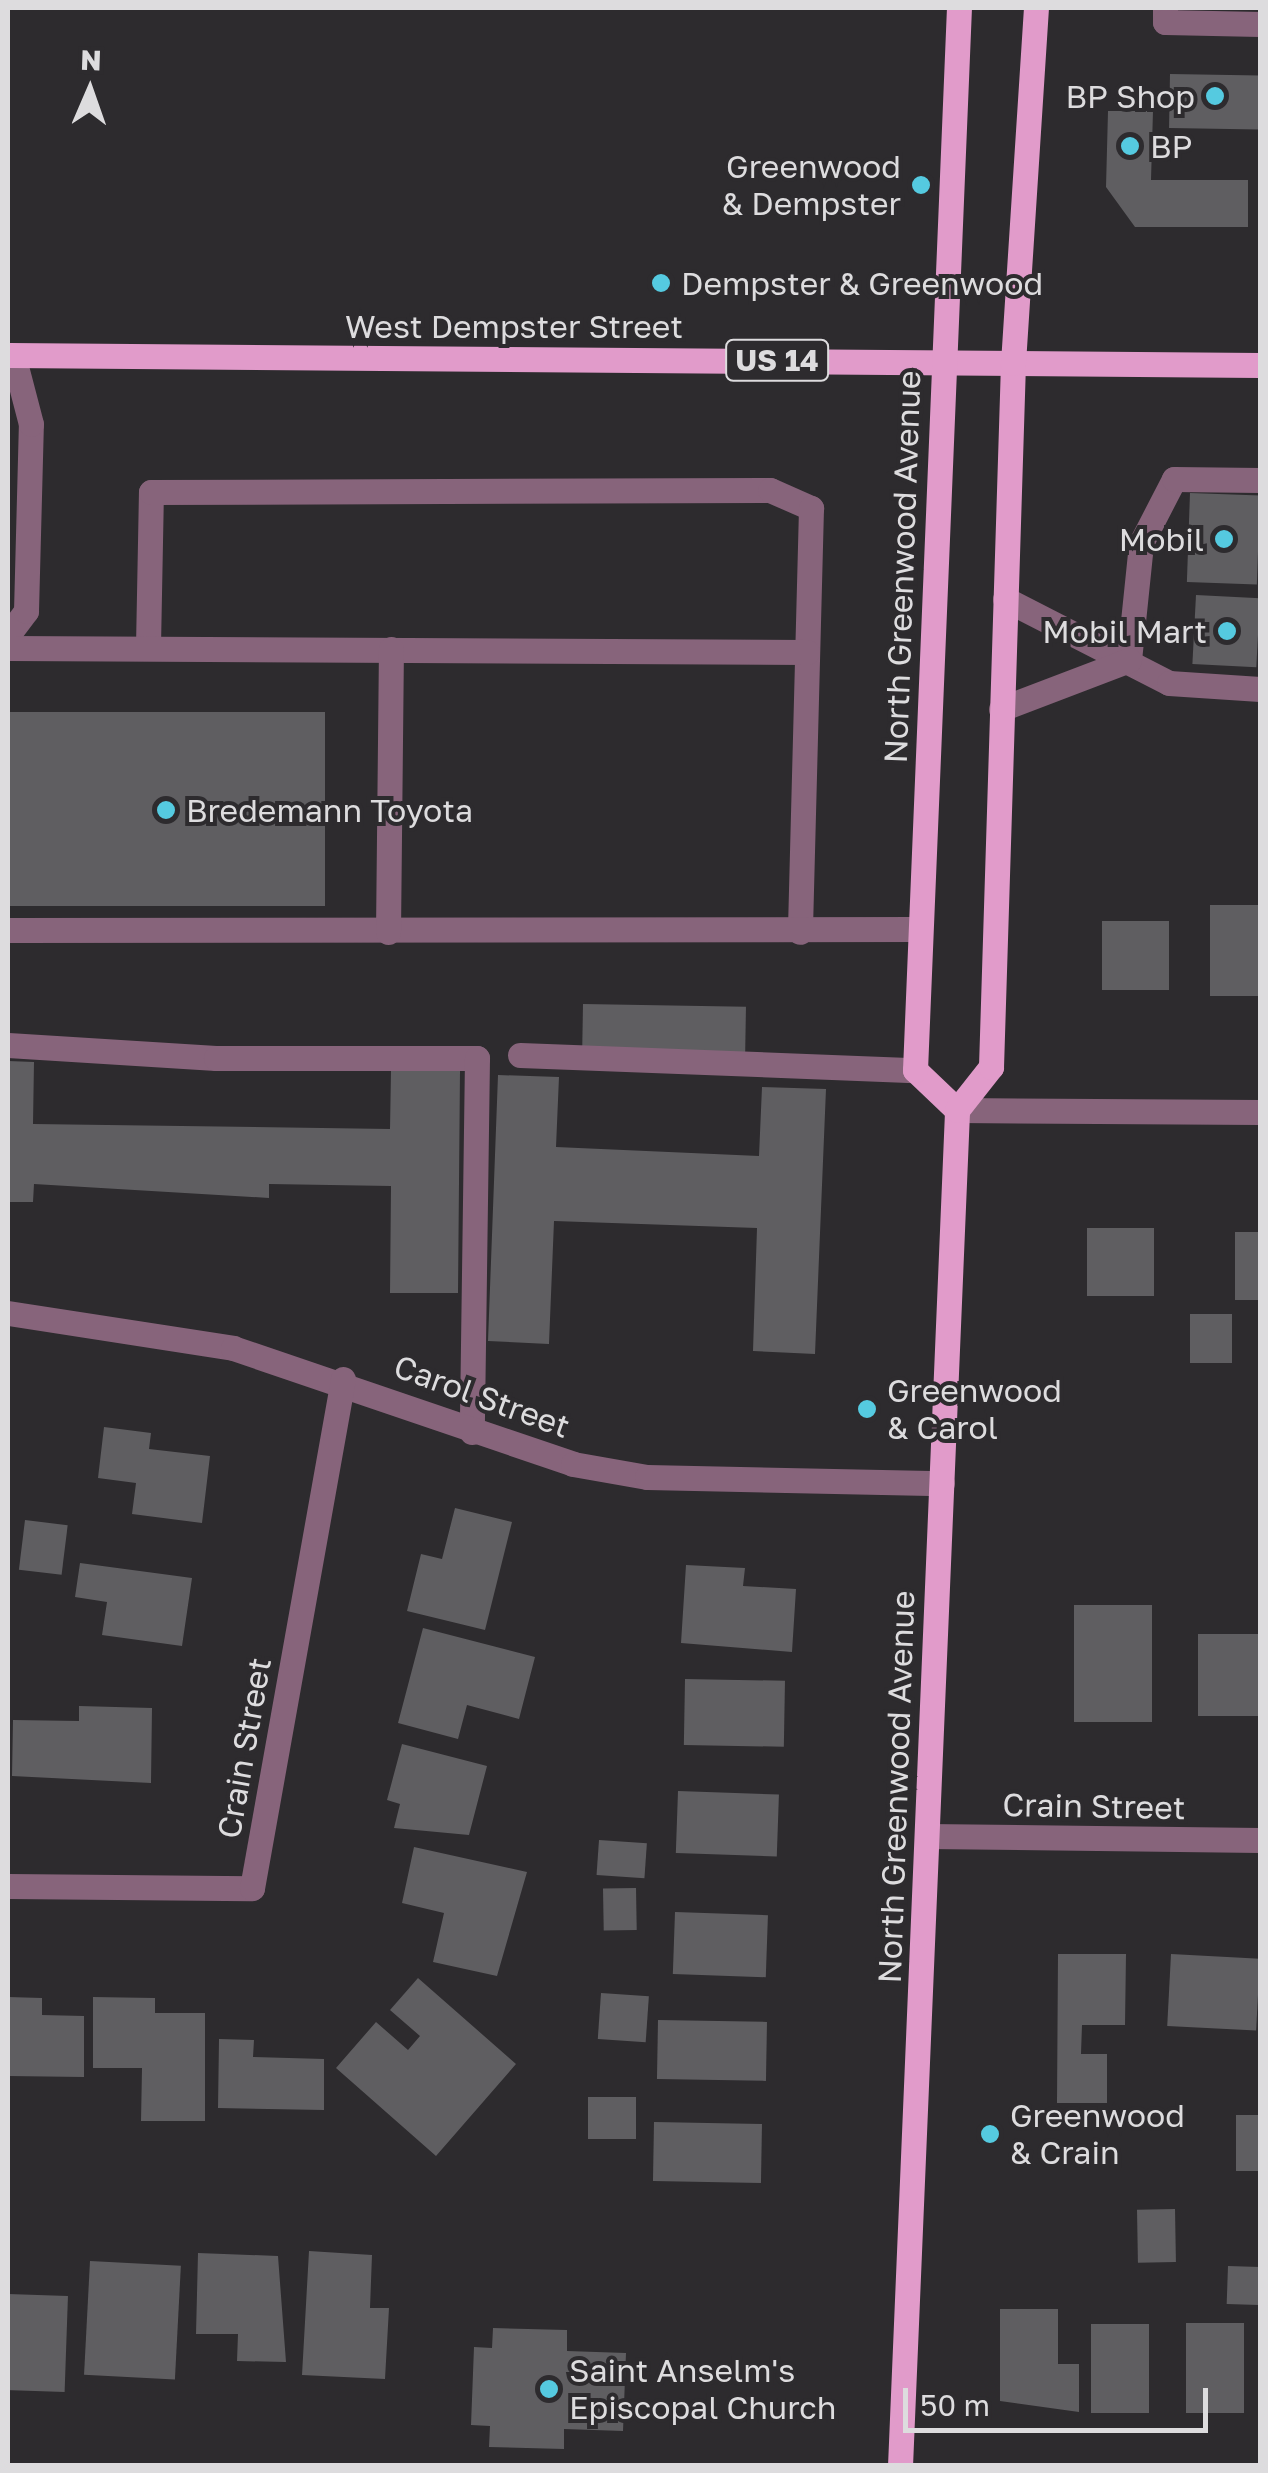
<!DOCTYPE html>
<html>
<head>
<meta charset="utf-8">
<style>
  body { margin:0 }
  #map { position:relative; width:1268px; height:2473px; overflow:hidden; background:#2d2b2e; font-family:"Golos Text",sans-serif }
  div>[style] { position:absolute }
  .building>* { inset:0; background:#5f5e61; transform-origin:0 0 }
  .minor>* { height:25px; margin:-12.5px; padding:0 12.5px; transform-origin:12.5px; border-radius:12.5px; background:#87647b }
  .major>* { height:25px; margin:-12.5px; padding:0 12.5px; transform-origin:12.5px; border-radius:12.5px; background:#e19bca }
  .dots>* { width:28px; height:28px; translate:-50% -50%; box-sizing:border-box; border:5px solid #2d2b2e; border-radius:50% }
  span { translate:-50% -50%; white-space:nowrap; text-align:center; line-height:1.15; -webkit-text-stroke:8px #2d2b2e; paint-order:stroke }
  .shield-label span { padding:2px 8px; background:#2d2b2e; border:2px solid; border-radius:8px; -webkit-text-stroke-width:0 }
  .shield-label { font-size:30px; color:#dddcde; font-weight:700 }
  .poi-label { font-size:32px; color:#dddcde }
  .right { translate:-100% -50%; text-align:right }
  .left { translate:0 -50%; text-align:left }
  .street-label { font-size:32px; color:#dddcde }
  .frame { position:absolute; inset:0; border:10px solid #dddcde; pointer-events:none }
  .north { position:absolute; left:40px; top:40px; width:100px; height:100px; -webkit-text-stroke:8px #2d2b2e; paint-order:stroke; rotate:2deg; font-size:28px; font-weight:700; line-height:40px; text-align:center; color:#dddcde }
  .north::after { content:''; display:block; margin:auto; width:35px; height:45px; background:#dddcde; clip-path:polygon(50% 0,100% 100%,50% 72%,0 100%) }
  .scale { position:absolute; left:903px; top:2388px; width:305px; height:45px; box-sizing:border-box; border:5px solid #dddcde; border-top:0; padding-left:12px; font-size:30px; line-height:35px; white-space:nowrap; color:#dddcde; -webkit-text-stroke:8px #2d2b2e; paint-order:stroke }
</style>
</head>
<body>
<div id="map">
  <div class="building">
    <i style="left:1170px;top:74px;width:90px;height:54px;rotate:1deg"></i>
    <i style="clip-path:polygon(1108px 111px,1153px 111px,1151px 180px,1248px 180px,1248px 227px,1135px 227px,1106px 187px)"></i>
    <i style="left:1190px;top:493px;width:70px;height:89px;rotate:2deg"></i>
    <i style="left:1196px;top:595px;width:64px;height:69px;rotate:3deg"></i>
    <i style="left:8px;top:712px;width:317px;height:194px"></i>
    <i style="left:1260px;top:905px;width:91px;height:50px;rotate:90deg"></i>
    <i style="left:1102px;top:921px;width:67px;height:69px"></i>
    <i style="left:583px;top:1004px;width:163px;height:46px;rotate:1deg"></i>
    <i style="clip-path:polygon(8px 1061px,34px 1062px,33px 1124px,390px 1129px,391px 1070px,460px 1071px,458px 1293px,390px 1293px,391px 1186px,269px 1184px,269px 1198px,34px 1184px,33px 1202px,8px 1202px)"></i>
    <i style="clip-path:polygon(498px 1075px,559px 1077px,556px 1147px,759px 1156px,762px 1087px,826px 1089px,815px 1354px,753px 1351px,757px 1228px,554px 1221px,549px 1344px,488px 1341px)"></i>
    <i style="left:1087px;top:1228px;width:67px;height:68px"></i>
    <i style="left:1235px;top:1232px;width:25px;height:68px"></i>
    <i style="left:1190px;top:1314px;width:42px;height:49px"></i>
    <i style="clip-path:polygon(104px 1427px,151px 1433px,149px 1449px,210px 1456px,202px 1523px,132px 1514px,136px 1483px,98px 1478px)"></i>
    <i style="clip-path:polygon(455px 1508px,512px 1522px,485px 1630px,407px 1611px,421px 1554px,442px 1559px)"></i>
    <i style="left:25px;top:1520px;width:43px;height:50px;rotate:7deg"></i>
    <i style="clip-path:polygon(80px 1563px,192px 1578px,182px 1646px,102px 1635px,107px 1602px,75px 1597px)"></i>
    <i style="clip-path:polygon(686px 1565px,745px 1568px,743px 1586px,796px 1589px,792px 1652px,681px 1643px)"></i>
    <i style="left:1074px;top:1605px;width:78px;height:117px"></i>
    <i style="clip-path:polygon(423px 1628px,535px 1657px,519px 1719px,467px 1705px,458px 1739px,398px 1723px)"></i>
    <i style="left:1198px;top:1634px;width:62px;height:82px"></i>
    <i style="left:685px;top:1679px;width:100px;height:66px;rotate:1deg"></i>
    <i style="clip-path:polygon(79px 1706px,152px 1708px,151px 1783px,12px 1776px,13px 1720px,79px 1721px)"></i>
    <i style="clip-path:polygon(402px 1744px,487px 1766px,469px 1835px,394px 1828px,400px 1804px,387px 1800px)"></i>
    <i style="left:678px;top:1791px;width:101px;height:62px;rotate:2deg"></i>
    <i style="left:599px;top:1840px;width:48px;height:35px;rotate:4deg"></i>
    <i style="clip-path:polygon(414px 1847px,527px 1872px,497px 1976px,433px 1962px,444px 1913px,402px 1903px)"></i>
    <i style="left:636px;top:1888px;width:42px;height:33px;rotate:89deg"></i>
    <i style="left:675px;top:1912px;width:93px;height:62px;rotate:2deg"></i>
    <i style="clip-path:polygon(1058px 1954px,1126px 1954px,1125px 2025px,1082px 2025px,1081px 2054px,1107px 2054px,1107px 2103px,1057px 2103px)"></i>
    <i style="left:1171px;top:1954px;width:89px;height:72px;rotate:3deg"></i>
    <i style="clip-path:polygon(418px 1978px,516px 2064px,436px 2156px,336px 2068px,376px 2022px,408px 2050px,420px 2036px,390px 2010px)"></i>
    <i style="left:601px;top:1993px;width:48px;height:46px;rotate:4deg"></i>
    <i style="clip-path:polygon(8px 1997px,42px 1998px,42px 2015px,84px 2016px,84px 2077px,8px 2076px)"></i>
    <i style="clip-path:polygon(93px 1997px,155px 1998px,155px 2013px,205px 2013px,205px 2121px,141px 2121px,142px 2068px,93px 2068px)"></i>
    <i style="left:658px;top:2020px;width:109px;height:59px;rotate:1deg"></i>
    <i style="clip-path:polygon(219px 2039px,254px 2040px,253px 2057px,324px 2059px,324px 2110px,218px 2108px)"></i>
    <i style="left:588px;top:2097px;width:48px;height:42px"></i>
    <i style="left:1236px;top:2115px;width:24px;height:56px"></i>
    <i style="left:654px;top:2122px;width:108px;height:59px;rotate:1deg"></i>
    <i style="left:1175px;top:2209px;width:53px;height:38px;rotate:89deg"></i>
    <i style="clip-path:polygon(309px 2251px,372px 2255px,370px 2308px,389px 2308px,385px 2379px,302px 2375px)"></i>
    <i style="clip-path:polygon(198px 2253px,278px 2256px,286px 2362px,237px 2361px,238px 2334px,196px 2334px)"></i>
    <i style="left:90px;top:2261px;width:91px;height:114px;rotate:3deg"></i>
    <i style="left:1228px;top:2266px;width:32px;height:38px;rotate:2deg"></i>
    <i style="left:8px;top:2294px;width:60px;height:96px;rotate:2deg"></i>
    <i style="clip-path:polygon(1000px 2309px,1058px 2309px,1058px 2364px,1079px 2364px,1079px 2412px,1000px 2401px)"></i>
    <i style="left:1186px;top:2323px;width:58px;height:90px"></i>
    <i style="left:1091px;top:2324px;width:58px;height:89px"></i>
    <i style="clip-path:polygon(493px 2328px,567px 2330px,567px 2351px,626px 2353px,623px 2431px,564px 2429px,564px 2449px,489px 2447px,490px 2426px,471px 2425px,474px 2347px,492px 2348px)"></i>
  </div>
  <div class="minor">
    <i style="left:1165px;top:8px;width:14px;rotate:90deg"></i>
    <i style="left:1165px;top:22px;width:95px;rotate:1.2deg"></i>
    <i style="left:1005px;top:599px;width:184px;rotate:27.1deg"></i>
    <i style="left:1169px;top:683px;width:91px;rotate:3.8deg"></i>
    <i style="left:8px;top:635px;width:30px;rotate:-53deg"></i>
    <i style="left:26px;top:611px;width:187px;rotate:-88.5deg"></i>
    <i style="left:31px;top:424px;width:71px;rotate:-104.6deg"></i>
    <i style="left:148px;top:646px;width:154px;rotate:-88.9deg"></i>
    <i style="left:151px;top:492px;width:619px;rotate:-0.19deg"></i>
    <i style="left:770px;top:490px;width:45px;rotate:23.7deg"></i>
    <i style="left:811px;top:508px;width:424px;rotate:91.5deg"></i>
    <i style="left:8px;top:648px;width:799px;rotate:0.29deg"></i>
    <i style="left:1129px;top:660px;width:118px;rotate:-84.1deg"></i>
    <i style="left:1141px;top:543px;width:72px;rotate:-62.7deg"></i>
    <i style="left:1174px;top:479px;width:86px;rotate:0.7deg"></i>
    <i style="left:1001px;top:709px;width:137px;rotate:-20.9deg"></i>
    <i style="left:8px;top:930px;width:912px;rotate:-0.06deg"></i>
    <i style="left:388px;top:932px;width:283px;rotate:-89.4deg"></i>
    <i style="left:8px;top:1045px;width:208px;rotate:3.6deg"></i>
    <i style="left:216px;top:1058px;width:261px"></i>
    <i style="left:477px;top:1058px;width:374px;rotate:90.8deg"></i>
    <i style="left:520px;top:1055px;width:395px;rotate:2.2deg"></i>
    <i style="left:957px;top:1110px;width:303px;rotate:0.4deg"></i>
    <i style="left:8px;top:1313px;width:228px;rotate:8.8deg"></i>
    <i style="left:233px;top:1348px;width:359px;rotate:18.8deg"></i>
    <i style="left:573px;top:1464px;width:75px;rotate:10deg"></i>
    <i style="left:647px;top:1477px;width:295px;rotate:1.2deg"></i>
    <i style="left:927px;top:1836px;width:333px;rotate:0.7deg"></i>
    <i style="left:8px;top:1886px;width:244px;rotate:0.5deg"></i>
    <i style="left:252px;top:1888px;width:517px;rotate:-79.86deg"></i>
  </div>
  <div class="major">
    <i style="left:8px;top:355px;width:1252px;rotate:0.46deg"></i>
    <i style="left:957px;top:1110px;width:58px;rotate:-136.4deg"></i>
    <i style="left:915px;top:1070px;width:1063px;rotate:-87.63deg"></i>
    <i style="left:900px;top:2466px;width:1357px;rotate:-87.59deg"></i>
    <i style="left:957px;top:1110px;width:55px;rotate:-51.7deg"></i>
    <i style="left:991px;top:1067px;width:704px;rotate:-88.21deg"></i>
    <i style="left:1013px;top:363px;width:356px;rotate:-86.3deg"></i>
  </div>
  <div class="dots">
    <i style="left:1215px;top:96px;background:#55cae0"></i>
    <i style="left:1130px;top:146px;background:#55cae0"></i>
    <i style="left:921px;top:185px;background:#55cae0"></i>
    <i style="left:661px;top:283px;background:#55cae0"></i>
    <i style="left:1224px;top:539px;background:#55cae0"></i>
    <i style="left:1227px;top:631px;background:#55cae0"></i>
    <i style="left:166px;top:810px;background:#55cae0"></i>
    <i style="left:867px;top:1409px;background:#55cae0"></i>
    <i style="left:990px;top:2134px;background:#55cae0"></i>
    <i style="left:549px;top:2389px;background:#55cae0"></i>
  </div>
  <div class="shield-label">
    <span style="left:777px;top:360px">US 14</span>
  </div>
  <div class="poi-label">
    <span class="right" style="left:1195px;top:96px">BP Shop</span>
    <span class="left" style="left:1150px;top:146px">BP</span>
    <span class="right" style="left:901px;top:185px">Greenwood<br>&amp; Dempster</span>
    <span class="left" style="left:681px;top:283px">Dempster &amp; Greenwood</span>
    <span class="right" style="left:1204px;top:539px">Mobil</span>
    <span class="right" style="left:1207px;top:631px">Mobil Mart</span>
    <span class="left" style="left:186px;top:810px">Bredemann Toyota</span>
    <span class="left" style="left:887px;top:1409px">Greenwood<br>&amp; Carol</span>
    <span class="left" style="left:1010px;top:2134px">Greenwood<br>&amp; Crain</span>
    <span class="left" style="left:569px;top:2389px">Saint Anselm's<br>Episcopal Church</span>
  </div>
  <div class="street-label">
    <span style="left:514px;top:326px">West Dempster Street</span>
    <span style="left:902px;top:567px;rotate:-88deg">North Greenwood Avenue</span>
    <span style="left:482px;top:1396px;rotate:20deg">Carol Street</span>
    <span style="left:244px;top:1748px;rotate:-80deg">Crain Street</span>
    <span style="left:896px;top:1787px;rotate:-88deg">North Greenwood Avenue</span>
    <span style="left:1094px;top:1806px;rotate:1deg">Crain Street</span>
  </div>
  <div class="frame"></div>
  <div class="north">N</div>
  <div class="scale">50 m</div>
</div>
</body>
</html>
